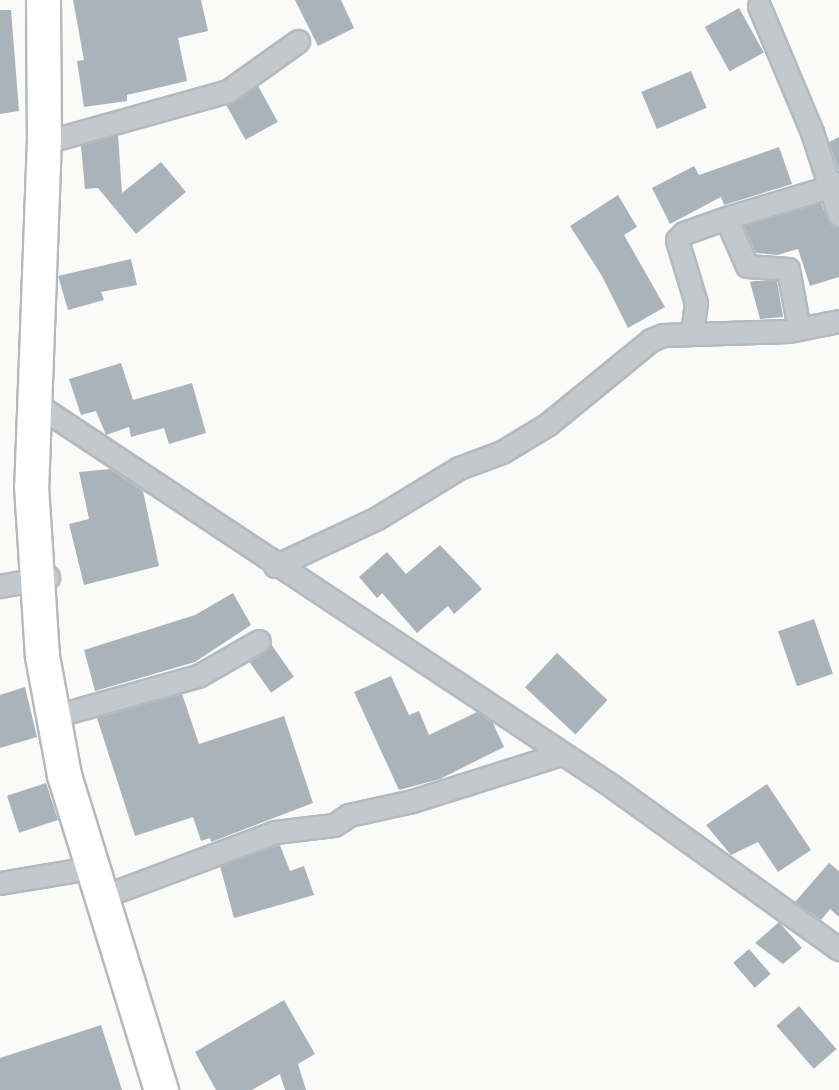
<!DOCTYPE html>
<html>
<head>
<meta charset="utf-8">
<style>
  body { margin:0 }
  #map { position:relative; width:839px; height:1090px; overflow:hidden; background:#fafaf8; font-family:"Fira Sans Condensed",sans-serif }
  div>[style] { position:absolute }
  .building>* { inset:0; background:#aab3b9; transform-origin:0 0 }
  .roads { filter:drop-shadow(2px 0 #b4b9bd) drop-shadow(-2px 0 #b4b9bd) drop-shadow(0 2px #b4b9bd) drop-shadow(0 -2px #b4b9bd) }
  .minor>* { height:21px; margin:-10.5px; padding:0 10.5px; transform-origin:10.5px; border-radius:10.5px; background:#c3c8cc }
  .trunk>* { height:33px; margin:-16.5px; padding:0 16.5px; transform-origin:16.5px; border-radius:16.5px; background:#fff }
  span { translate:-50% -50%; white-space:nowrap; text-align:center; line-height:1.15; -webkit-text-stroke:7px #fff; paint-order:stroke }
</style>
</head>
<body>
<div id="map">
  <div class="building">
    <i style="clip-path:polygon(73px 0,201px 0,208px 31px,178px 38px,187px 81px,127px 95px,127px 101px,84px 107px,77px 61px,84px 60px)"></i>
    <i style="clip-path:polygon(295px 0,341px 0,354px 28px,318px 46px)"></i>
    <i style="left:739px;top:8px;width:51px;height:39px;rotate:61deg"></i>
    <i style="clip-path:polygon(0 10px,11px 10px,19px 111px,0 114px)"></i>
    <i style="left:691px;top:71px;width:40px;height:54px;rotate:67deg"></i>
    <i style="left:258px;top:86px;width:41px;height:37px;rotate:61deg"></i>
    <i style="clip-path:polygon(118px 135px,122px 193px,161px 162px,186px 192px,136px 234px,98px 188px,85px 189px,81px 146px)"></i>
    <i style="clip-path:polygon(839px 137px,839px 171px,829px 142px)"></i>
    <i style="clip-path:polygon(779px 147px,792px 184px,724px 205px,721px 197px,670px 224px,652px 188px,694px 166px,699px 175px)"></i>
    <i style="clip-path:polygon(618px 195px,637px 227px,624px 235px,665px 307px,628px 328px,602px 276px,570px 226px)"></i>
    <i style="clip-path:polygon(821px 203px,830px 224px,839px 228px,839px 277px,810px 286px,798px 249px,777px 255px,756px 253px,744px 226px)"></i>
    <i style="clip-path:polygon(131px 259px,137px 285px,101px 292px,104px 300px,68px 310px,58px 276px)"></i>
    <i style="clip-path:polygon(755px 281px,777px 281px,783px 317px,760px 319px,750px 282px)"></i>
    <i style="clip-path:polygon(121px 363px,133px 400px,192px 383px,206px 433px,169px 444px,164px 428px,131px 437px,129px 427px,106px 435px,96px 411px,81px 415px,69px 379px)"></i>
    <i style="clip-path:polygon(110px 469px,143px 491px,159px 566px,84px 585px,69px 524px,89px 519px,79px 472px)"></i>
    <i style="clip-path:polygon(440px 545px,482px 589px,454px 614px,448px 606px,417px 633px,382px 593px,377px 598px,359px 577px,387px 552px,406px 574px)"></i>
    <i style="clip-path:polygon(233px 593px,251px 625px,195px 662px,95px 691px,84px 650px,195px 615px)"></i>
    <i style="left:814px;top:619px;width:58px;height:38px;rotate:71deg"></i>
    <i style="left:271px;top:644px;width:40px;height:28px;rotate:55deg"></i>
    <i style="left:557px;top:653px;width:69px;height:47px;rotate:43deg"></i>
    <i style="clip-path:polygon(391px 676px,409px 715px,419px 711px,429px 735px,477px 712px,493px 723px,504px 747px,440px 779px,399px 790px,354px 692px)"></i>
    <i style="clip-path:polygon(25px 687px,37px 737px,0 748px,0 695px)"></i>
    <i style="clip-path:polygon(182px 694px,199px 744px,284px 716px,313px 803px,211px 842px,210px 838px,201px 841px,193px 817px,135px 836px,97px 718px)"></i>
    <i style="left:46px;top:783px;width:39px;height:41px;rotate:72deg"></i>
    <i style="clip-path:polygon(767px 784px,811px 850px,778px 872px,758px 842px,731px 855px,706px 825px)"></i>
    <i style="clip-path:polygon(280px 845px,290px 871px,304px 866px,314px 895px,234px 918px,220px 866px)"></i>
    <i style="clip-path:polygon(829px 863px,839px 871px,839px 917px,830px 909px,821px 920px,795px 902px)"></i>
    <i style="clip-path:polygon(779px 922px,802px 948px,783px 964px,755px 943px)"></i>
    <i style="left:749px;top:949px;width:33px;height:21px;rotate:49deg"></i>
    <i style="clip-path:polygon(284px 1000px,315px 1054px,298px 1064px,306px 1090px,285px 1090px,280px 1074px,252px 1090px,216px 1090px,195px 1052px)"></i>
    <i style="left:799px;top:1006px;width:57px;height:30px;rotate:49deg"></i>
    <i style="clip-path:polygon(101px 1025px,122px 1090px,0 1090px,0 1058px)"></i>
  </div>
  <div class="roads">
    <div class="minor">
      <i style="left:759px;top:6px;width:137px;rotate:67.2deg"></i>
      <i style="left:812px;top:132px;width:87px;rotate:72deg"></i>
      <i style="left:56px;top:139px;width:179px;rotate:-15.6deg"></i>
      <i style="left:228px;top:91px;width:86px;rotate:-35.5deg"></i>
      <i style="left:726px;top:218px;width:118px;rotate:-16.7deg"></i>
      <i style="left:692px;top:334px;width:31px;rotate:-83deg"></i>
      <i style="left:696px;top:303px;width:66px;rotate:-106.8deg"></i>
      <i style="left:677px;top:240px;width:10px;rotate:-45deg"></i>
      <i style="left:684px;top:233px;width:45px;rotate:-19.7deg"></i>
      <i style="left:726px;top:218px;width:52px;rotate:66.4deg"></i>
      <i style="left:747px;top:266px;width:41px;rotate:4.2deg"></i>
      <i style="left:788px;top:269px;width:61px;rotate:79.6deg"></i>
      <i style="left:33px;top:402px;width:691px;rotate:33.55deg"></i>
      <i style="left:609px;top:784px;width:283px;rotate:35.7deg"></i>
      <i style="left:275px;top:566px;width:113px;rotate:-25.2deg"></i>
      <i style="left:377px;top:518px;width:96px;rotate:-31.4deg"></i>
      <i style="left:459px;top:468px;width:46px;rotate:-20.4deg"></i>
      <i style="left:502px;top:452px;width:54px;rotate:-31.3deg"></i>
      <i style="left:548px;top:424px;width:133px;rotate:-39.2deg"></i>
      <i style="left:651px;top:340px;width:13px;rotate:-23deg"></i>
      <i style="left:663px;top:335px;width:126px;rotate:-1.8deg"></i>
      <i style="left:789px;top:331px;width:51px;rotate:-11.3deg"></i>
      <i style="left:0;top:586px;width:49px;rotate:-10.6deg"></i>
      <i style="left:69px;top:712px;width:134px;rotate:-15.6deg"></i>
      <i style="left:198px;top:676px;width:70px;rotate:-29.8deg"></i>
      <i style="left:0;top:883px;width:92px;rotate:-9.4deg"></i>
      <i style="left:112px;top:893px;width:174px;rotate:-20.5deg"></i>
      <i style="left:275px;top:832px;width:59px;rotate:-6.8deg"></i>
      <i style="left:334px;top:825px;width:18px;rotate:-34deg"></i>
      <i style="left:349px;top:815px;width:65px;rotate:-12.5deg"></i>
      <i style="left:412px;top:801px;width:156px;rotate:-17.5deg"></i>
    </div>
    <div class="trunk">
      <i style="left:43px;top:0;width:138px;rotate:89.6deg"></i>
      <i style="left:44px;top:138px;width:348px;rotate:92.1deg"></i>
      <i style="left:31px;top:486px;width:170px;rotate:86.3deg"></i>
      <i style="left:42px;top:656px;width:121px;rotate:79.5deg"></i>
      <i style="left:64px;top:775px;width:330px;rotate:72.9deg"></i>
    </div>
  </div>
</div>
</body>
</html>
